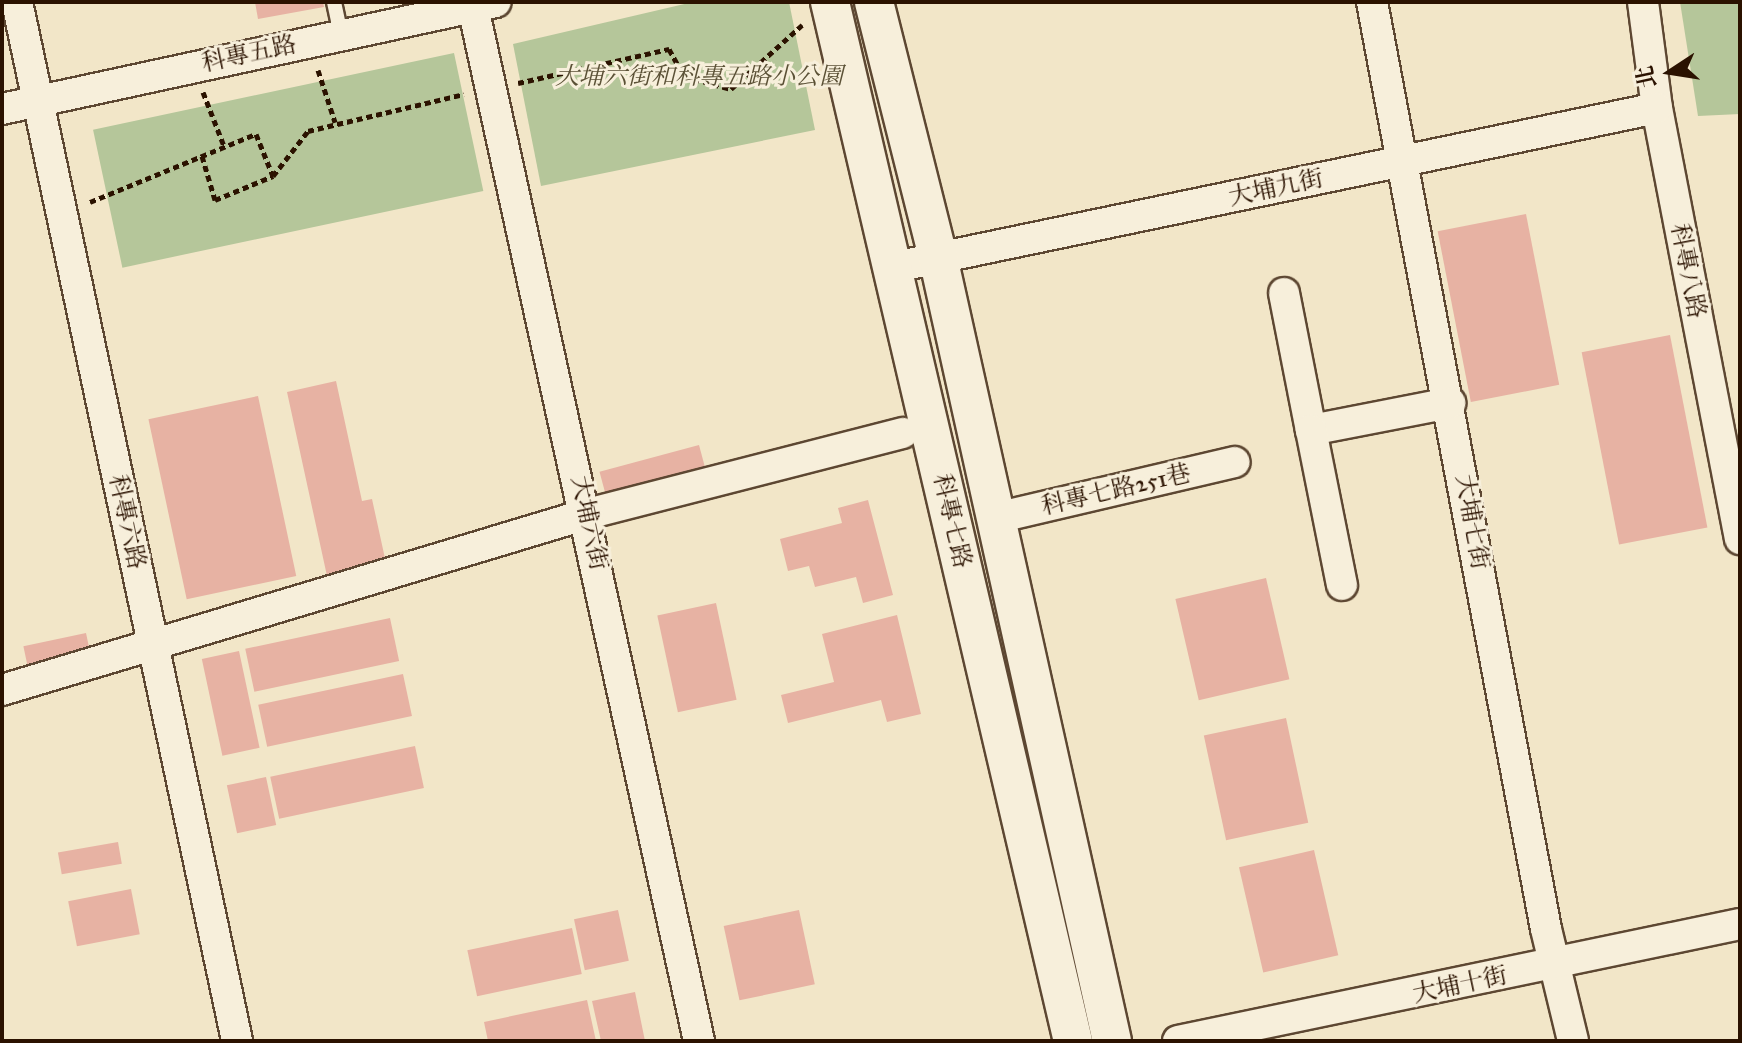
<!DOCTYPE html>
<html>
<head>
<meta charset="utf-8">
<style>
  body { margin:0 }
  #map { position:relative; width:1742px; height:1043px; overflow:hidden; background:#f2e6c8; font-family:"IM FELL Great Primer","Noto Serif TC",serif }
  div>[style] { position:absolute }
  .green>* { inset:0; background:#b5c69a; transform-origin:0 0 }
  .building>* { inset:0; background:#e7b2a3; transform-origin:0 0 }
  .path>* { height:5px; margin-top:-2.5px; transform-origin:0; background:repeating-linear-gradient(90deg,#2b1200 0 6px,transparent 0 10px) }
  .roads { filter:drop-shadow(2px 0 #5d4732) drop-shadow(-2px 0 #5d4732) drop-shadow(0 2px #5d4732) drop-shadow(0 -2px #5d4732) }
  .service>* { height:14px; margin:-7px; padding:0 7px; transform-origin:7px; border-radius:7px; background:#f7efdb }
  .minor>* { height:30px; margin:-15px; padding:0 15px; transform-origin:15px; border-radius:15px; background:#f7efdb }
  .tertiary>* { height:38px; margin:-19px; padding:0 19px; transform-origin:19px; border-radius:19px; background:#f7efdb }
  span { translate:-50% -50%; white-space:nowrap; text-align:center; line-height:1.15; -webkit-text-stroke:6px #f7efdb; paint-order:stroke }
  .street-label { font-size:24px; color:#2b1200 }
  .park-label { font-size:24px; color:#5b5136; font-style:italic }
  .frame { position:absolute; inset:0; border:4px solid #2b1200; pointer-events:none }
  .north { position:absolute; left:1630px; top:32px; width:80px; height:80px; -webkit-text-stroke:6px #f7efdb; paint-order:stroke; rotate:258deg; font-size:22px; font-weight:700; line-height:32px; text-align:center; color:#2b1200 }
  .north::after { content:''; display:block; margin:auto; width:28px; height:36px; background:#2b1200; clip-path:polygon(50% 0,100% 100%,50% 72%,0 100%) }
</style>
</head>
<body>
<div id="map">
  <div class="green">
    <i style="clip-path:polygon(693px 2px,789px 2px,815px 130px,541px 186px,513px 44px)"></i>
    <i style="clip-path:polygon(1680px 2px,1740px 2px,1740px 114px,1698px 116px)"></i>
    <i style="left:454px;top:53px;width:141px;height:369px;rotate:78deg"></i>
  </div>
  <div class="building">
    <i style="clip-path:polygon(255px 2px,323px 2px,324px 7px,258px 19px)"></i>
    <i style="left:1526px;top:214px;width:174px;height:90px;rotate:79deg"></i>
    <i style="left:1670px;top:335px;width:196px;height:90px;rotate:79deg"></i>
    <i style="clip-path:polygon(336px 381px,362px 501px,372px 499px,386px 563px,327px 576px,287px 392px)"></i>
    <i style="left:258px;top:396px;width:184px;height:112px;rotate:78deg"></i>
    <i style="left:699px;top:445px;width:35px;height:103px;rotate:75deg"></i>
    <i style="clip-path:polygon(868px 500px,893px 595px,863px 603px,856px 577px,815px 587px,809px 566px,788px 571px,780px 539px,842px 523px,838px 508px)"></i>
    <i style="left:1266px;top:578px;width:104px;height:93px;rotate:77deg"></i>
    <i style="left:716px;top:603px;width:99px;height:60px;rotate:78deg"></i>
    <i style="clip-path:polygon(897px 615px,921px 714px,887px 722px,881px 700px,788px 723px,781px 695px,834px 682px,822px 634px)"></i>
    <i style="left:390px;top:618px;width:44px;height:148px;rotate:78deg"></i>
    <i style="left:86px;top:633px;width:19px;height:64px;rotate:78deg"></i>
    <i style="left:239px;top:651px;width:99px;height:38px;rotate:78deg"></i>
    <i style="left:403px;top:674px;width:43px;height:148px;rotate:78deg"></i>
    <i style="left:1286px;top:718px;width:107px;height:84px;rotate:78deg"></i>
    <i style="left:415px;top:746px;width:43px;height:148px;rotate:78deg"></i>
    <i style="left:266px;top:777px;width:49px;height:40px;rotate:78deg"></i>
    <i style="left:118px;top:842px;width:22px;height:61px;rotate:80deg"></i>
    <i style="left:1314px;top:850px;width:108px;height:77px;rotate:77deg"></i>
    <i style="left:131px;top:889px;width:46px;height:64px;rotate:79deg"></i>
    <i style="left:618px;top:910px;width:52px;height:45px;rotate:78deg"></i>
    <i style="left:799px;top:910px;width:76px;height:77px;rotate:78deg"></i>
    <i style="left:572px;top:928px;width:47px;height:107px;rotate:78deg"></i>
    <i style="clip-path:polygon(635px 992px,645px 1041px,601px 1041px,592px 1001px)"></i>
    <i style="clip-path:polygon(587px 1000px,596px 1041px,488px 1041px,484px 1022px)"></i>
  </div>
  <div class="path">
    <i style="left:318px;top:70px;width:55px;rotate:71.9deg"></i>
    <i style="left:518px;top:83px;width:155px;rotate:-12.7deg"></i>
    <i style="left:669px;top:49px;width:31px;rotate:61deg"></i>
    <i style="left:684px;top:76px;width:49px;rotate:15.5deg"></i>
    <i style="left:731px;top:89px;width:96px;rotate:-42deg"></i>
    <i style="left:203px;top:92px;width:58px;rotate:68.7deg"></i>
    <i style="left:202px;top:156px;width:46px;rotate:73.5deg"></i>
    <i style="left:215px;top:200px;width:63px;rotate:-22.5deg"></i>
    <i style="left:273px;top:176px;width:57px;rotate:-52.1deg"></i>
    <i style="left:308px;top:131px;width:160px;rotate:-13.3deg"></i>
    <i style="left:90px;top:202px;width:179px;rotate:-22.3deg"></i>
    <i style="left:256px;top:134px;width:45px;rotate:68deg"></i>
  </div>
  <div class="roads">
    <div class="service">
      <i style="left:334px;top:2px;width:34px;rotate:78deg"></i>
    </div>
    <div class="minor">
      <i style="left:17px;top:2px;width:1062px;rotate:78.04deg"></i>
      <i style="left:1372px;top:2px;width:943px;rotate:79.37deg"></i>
      <i style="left:1546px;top:929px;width:115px;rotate:76.4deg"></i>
      <i style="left:1643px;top:2px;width:107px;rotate:82.5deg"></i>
      <i style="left:1657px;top:108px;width:439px;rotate:79.1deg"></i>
      <i style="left:473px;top:7px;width:1058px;rotate:77.67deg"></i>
      <i style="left:2px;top:109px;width:505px;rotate:-12.22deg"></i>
      <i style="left:895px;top:267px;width:778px;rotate:-11.79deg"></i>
      <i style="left:1284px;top:293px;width:140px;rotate:78.9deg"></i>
      <i style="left:1311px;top:430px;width:142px;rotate:-11deg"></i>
      <i style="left:1311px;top:430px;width:158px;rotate:78.7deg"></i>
      <i style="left:996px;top:518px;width:245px;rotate:-13.2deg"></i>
      <i style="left:2px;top:690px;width:611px;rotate:-16.74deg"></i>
      <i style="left:587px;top:514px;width:326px;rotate:-14.4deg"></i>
      <i style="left:1178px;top:1041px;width:574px;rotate:-11.76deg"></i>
    </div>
    <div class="tertiary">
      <i style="left:830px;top:2px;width:1067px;rotate:76.84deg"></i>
      <i style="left:874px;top:2px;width:263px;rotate:75.9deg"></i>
      <i style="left:938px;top:257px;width:803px;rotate:77.49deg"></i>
    </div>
  </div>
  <div class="street-label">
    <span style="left:249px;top:54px;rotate:-12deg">科專五路</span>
    <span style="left:1276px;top:188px;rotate:-12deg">大埔九街</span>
    <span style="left:1688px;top:271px;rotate:79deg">科專八路</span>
    <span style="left:1116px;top:490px;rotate:-13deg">科專七路251巷</span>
    <span style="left:952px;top:521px;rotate:77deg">科專七路</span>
    <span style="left:127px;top:522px;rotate:78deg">科專六路</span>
    <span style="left:1472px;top:522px;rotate:80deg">大埔七街</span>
    <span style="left:589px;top:523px;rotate:78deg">大埔六街</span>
    <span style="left:1460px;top:985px;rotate:-12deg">大埔十街</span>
  </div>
  <div class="park-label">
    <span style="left:699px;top:77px">大埔六街和科專五路小公園</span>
  </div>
  <div class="frame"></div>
  <div class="north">北</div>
</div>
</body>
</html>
